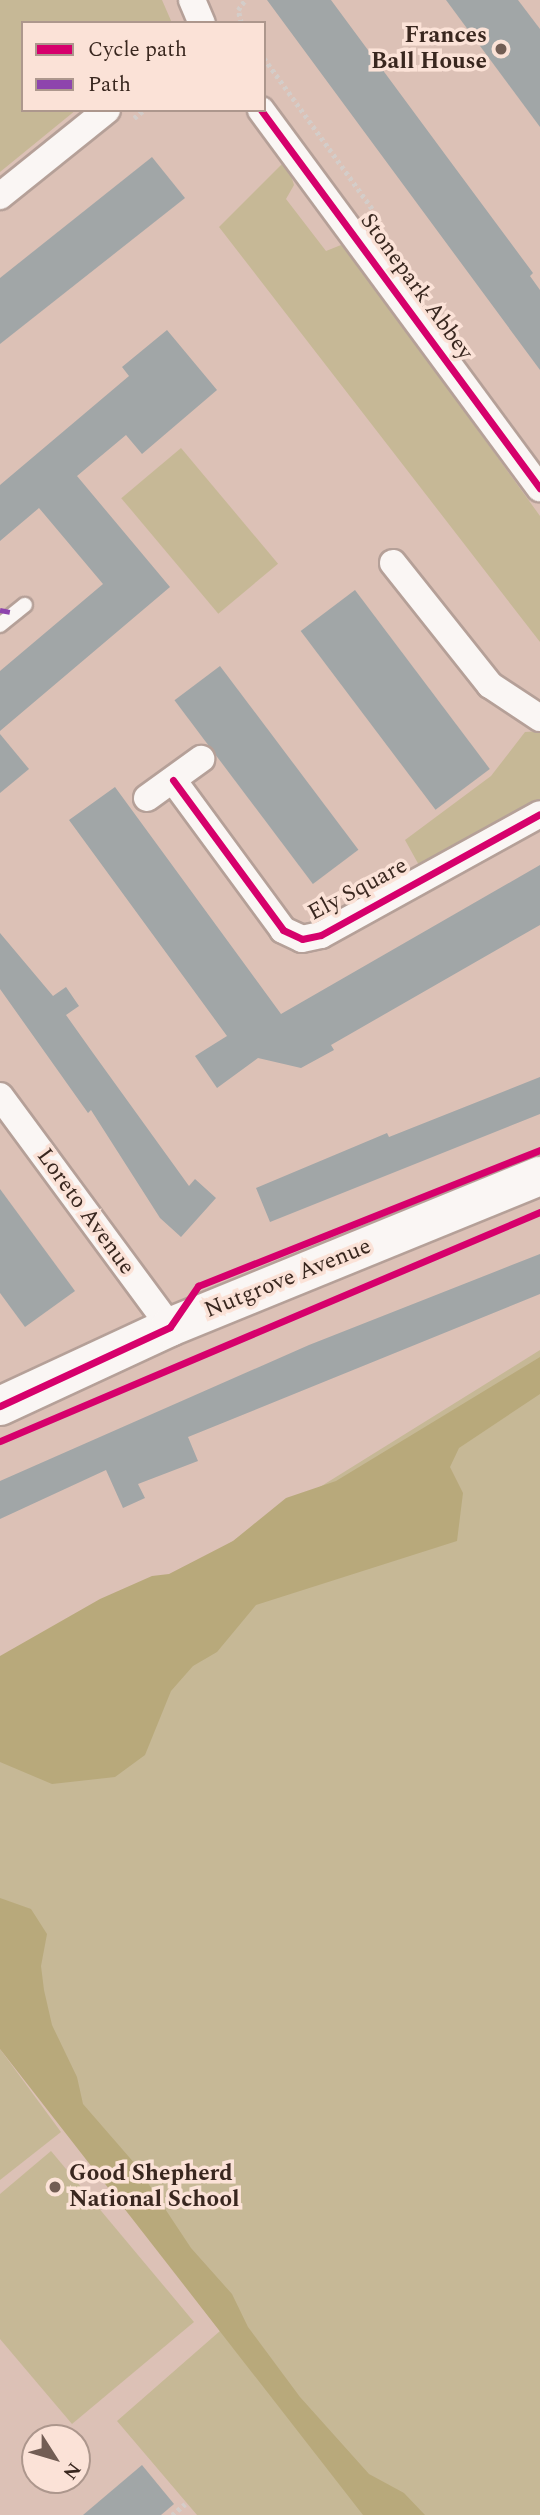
<!DOCTYPE html>
<html>
<head>
<meta charset="utf-8">
<style>
  body { margin:0 }
  #map { position:relative; width:540px; height:2515px; overflow:hidden; background:#dcc1b6; font-family:Spectral,serif }
  div>[style] { position:absolute }
  .green>* { inset:0; background:#c6b896; transform-origin:0 0 }
  .forest>* { inset:0; background:#b8a97b }
  .building>* { inset:0; background:#a1a6a7; transform-origin:0 0 }
  .path>* { height:4.5px; margin-top:-2.25px; transform-origin:0; background:repeating-linear-gradient(90deg,#d4cdc9 0 3.5px,transparent 0 7px) }
  .roads { filter:drop-shadow(2px 0 #b5a098) drop-shadow(-2px 0 #b5a098) drop-shadow(0 2px #b5a098) drop-shadow(0 -2px #b5a098) }
  .service>* { height:14px; margin:-7px; padding:0 7px; transform-origin:7px; border-radius:7px; background:#faf6f4 }
  .minor>* { height:26px; margin:-13px; padding:0 13px; transform-origin:13px; border-radius:13px; background:#faf6f4 }
  .secondary>* { height:38px; margin:-19px; padding:0 19px; transform-origin:19px; border-radius:19px; background:#faf6f4 }
  .quiet>* { height:5px; margin-top:-2.5px; transform-origin:0; background:repeating-linear-gradient(90deg,#8e44ad 0 10px,transparent 0 15px) }
  .cycleway>* { height:7px; margin:-3.5px; padding:0 3.5px; transform-origin:3.5px; border-radius:3.5px; background:#d6006c }
  .dots>* { width:19px; height:19px; translate:-50% -50%; box-sizing:border-box; border:4px solid #fbe2d7; border-radius:50% }
  span { translate:-50% -50%; white-space:nowrap; text-align:center; line-height:1.15; -webkit-text-stroke:7px #fbe2d7; paint-order:stroke }
  .poi-label { font-size:23px; color:#39271f; font-weight:700 }
  .right { translate:-100% -50%; text-align:right }
  .left { translate:0 -50%; text-align:left }
  .street-label { font-size:23px; color:#39271f }
  .legend { position:absolute; left:21px; top:21px; width:245px; height:91px; box-sizing:border-box; background:#fbe2d7; border:2px solid #ad978d; margin:0; padding:9px 12px; list-style:none; font-size:21px; color:#39271f }
  .legend li { display:flex; align-items:center; gap:14px; height:35px }
  .legend b { width:35px; border:2px solid #ad978d }
  .north { position:absolute; left:21px; top:2424px; width:70px; height:70px; box-sizing:border-box; background:#fbe2d7; border:2px solid #ad978d; border-radius:50%; rotate:127deg; font-size:19px; font-weight:700; line-height:28px; text-align:center; color:#39271f }
  .north::after { content:''; display:block; margin:auto; width:24px; height:32px; background:#725d54; clip-path:polygon(50% 0,100% 100%,50% 72%,0 100%) }
</style>
</head>
<body>
<div id="map">
  <div class="green">
    <i style="clip-path:polygon(0 0,162px 0,172px 23px,23px 23px,23px 110px,76px 110px,0 172px)"></i>
    <i style="clip-path:polygon(286px 160px,294px 185px,286px 199px,326px 251px,341px 245px,348px 250px,540px 516px,540px 642px,219px 227px)"></i>
    <i style="left:181px;top:448px;width:151px;height:78px;rotate:50deg"></i>
    <i style="clip-path:polygon(540px 731px,540px 801px,420px 867px,405px 840px,491px 776px,525px 732px)"></i>
    <i style="clip-path:polygon(540px 1350px,540px 2515px,197px 2515px,117px 2421px,220px 2331px,0 2043px,0 1675px,201px 1561px)"></i>
    <i style="clip-path:polygon(0 2049px,61px 2132px,0 2180px)"></i>
    <i style="clip-path:polygon(51px 2151px,194px 2322px,72px 2424px,0 2339px,0 2194px)"></i>
  </div>
  <div class="forest">
    <i style="clip-path:polygon(540px 1357px,540px 1394px,459px 1448px,450px 1467px,463px 1493px,457px 1541px,256px 1605px,217px 1652px,193px 1666px,171px 1691px,145px 1755px,115px 1777px,52px 1784px,0 1762px,0 1656px,100px 1599px,152px 1576px,169px 1574px,233px 1541px,286px 1498px,336px 1481px)"></i>
    <i style="clip-path:polygon(0 1898px,31px 1909px,47px 1934px,41px 1966px,44px 1990px,52px 2025px,77px 2077px,83px 2104px,136px 2165px,191px 2248px,232px 2294px,248px 2327px,300px 2397px,369px 2474px,404px 2493px,425px 2515px,363px 2515px,0 2049px)"></i>
  </div>
  <div class="building">
    <i style="clip-path:polygon(267px 0,331px 0,447px 157px,533px 273px,530px 276px,540px 290px,540px 370px)"></i>
    <i style="clip-path:polygon(446px 0,518px 0,540px 29px,540px 127px)"></i>
    <i style="clip-path:polygon(152px 157px,185px 198px,0 344px,0 278px)"></i>
    <i style="clip-path:polygon(167px 330px,217px 390px,142px 454px,126px 435px,77px 476px,170px 587px,0 731px,0 671px,103px 584px,39px 508px,0 541px,0 485px,129px 376px,122px 367px)"></i>
    <i style="left:355px;top:590px;width:224px;height:68px;rotate:53deg"></i>
    <i style="left:220px;top:666px;width:230px;height:57px;rotate:53deg"></i>
    <i style="clip-path:polygon(0 734px,29px 769px,0 793px)"></i>
    <i style="clip-path:polygon(115px 787px,281px 1014px,540px 865px,540px 925px,331px 1045px,334px 1050px,301px 1068px,258px 1058px,217px 1088px,195px 1056px,227px 1036px,69px 820px)"></i>
    <i style="clip-path:polygon(0 933px,53px 996px,66px 987px,79px 1006px,66px 1015px,93px 1053px,189px 1186px,195px 1179px,216px 1198px,181px 1237px,160px 1218px,91px 1110px,88px 1113px,0 989px)"></i>
    <i style="clip-path:polygon(540px 1077px,540px 1114px,270px 1222px,256px 1188px,387px 1133px,389px 1137px)"></i>
    <i style="clip-path:polygon(0 1189px,75px 1291px,25px 1327px,0 1293px)"></i>
    <i style="clip-path:polygon(540px 1254px,540px 1294px,188px 1437px,198px 1461px,138px 1484px,145px 1498px,123px 1508px,106px 1470px,0 1519px,0 1481px,309px 1345px)"></i>
    <i style="clip-path:polygon(142px 2465px,174px 2504px,161px 2515px,83px 2515px)"></i>
  </div>
  <div class="path">
    <i style="left:241px;top:23px;width:13px;rotate:-103deg"></i>
    <i style="left:238px;top:10px;width:12px;rotate:-55deg"></i>
    <i style="left:264px;top:58px;width:188px;rotate:54.3deg"></i>
    <i style="left:134px;top:118px;width:13px;rotate:-39deg"></i>
    <i style="left:172px;top:2515px;width:17px;rotate:-40deg"></i>
  </div>
  <div class="roads">
    <div class="service">
      <i style="left:0;top:625px;width:32px;rotate:-39deg"></i>
    </div>
    <div class="minor">
      <i style="left:192px;top:0;width:25px;rotate:67deg"></i>
      <i style="left:261px;top:110px;width:470px;rotate:53.6deg"></i>
      <i style="left:0;top:196px;width:137px;rotate:-38.8deg"></i>
      <i style="left:393px;top:563px;width:156px;rotate:51.5deg"></i>
      <i style="left:490px;top:685px;width:60px;rotate:33.4deg"></i>
      <i style="left:173px;top:780px;width:186px;rotate:53.7deg"></i>
      <i style="left:283px;top:930px;width:21px;rotate:25deg"></i>
      <i style="left:302px;top:939px;width:19px;rotate:-12deg"></i>
      <i style="left:321px;top:935px;width:250px;rotate:-28.9deg"></i>
      <i style="left:147px;top:798px;width:67px;rotate:-35.8deg"></i>
      <i style="left:0;top:1096px;width:287px;rotate:53.6deg"></i>
    </div>
    <div class="secondary">
      <i style="left:0;top:1406px;width:187px;rotate:-24.9deg"></i>
      <i style="left:170px;top:1327px;width:400px;rotate:-22.2deg"></i>
    </div>
  </div>
  <div class="quiet">
    <i style="left:0;top:610px;width:15px;rotate:11deg"></i>
  </div>
  <div class="cycleway">
    <i style="left:261px;top:110px;width:470px;rotate:53.6deg"></i>
    <i style="left:173px;top:780px;width:186px;rotate:53.7deg"></i>
    <i style="left:283px;top:930px;width:21px;rotate:25deg"></i>
    <i style="left:302px;top:939px;width:19px;rotate:-12deg"></i>
    <i style="left:321px;top:935px;width:250px;rotate:-28.9deg"></i>
    <i style="left:0;top:1406px;width:187px;rotate:-24.9deg"></i>
    <i style="left:170px;top:1327px;width:50px;rotate:-55.7deg"></i>
    <i style="left:198px;top:1286px;width:368px;rotate:-21.7deg"></i>
    <i style="left:0;top:1441px;width:587px;rotate:-22.98deg"></i>
  </div>
  <div class="dots">
    <i style="left:501px;top:49px;background:#725d54"></i>
    <i style="left:55px;top:2187px;background:#725d54"></i>
  </div>
  <div class="poi-label">
    <span class="right" style="left:487px;top:49px">Frances<br>Ball House</span>
    <span class="left" style="left:69px;top:2187px">Good Shepherd<br>National School</span>
  </div>
  <div class="street-label">
    <span style="left:416px;top:287px;rotate:54deg">Stonepark Abbey</span>
    <span style="left:358px;top:890px;rotate:-28deg">Ely Square</span>
    <span style="left:85px;top:1212px;rotate:54deg">Loreto Avenue</span>
    <span style="left:288px;top:1279px;rotate:-22deg">Nutgrove Avenue</span>
  </div>
  <ul class="legend">
  <li><b style="height:9px;background:#d6006c"></b>Cycle path</li>
  <li><b style="height:9px;background:#8e44ad"></b>Path</li>
  </ul>
  <div class="north">N</div>
</div>
</body>
</html>
